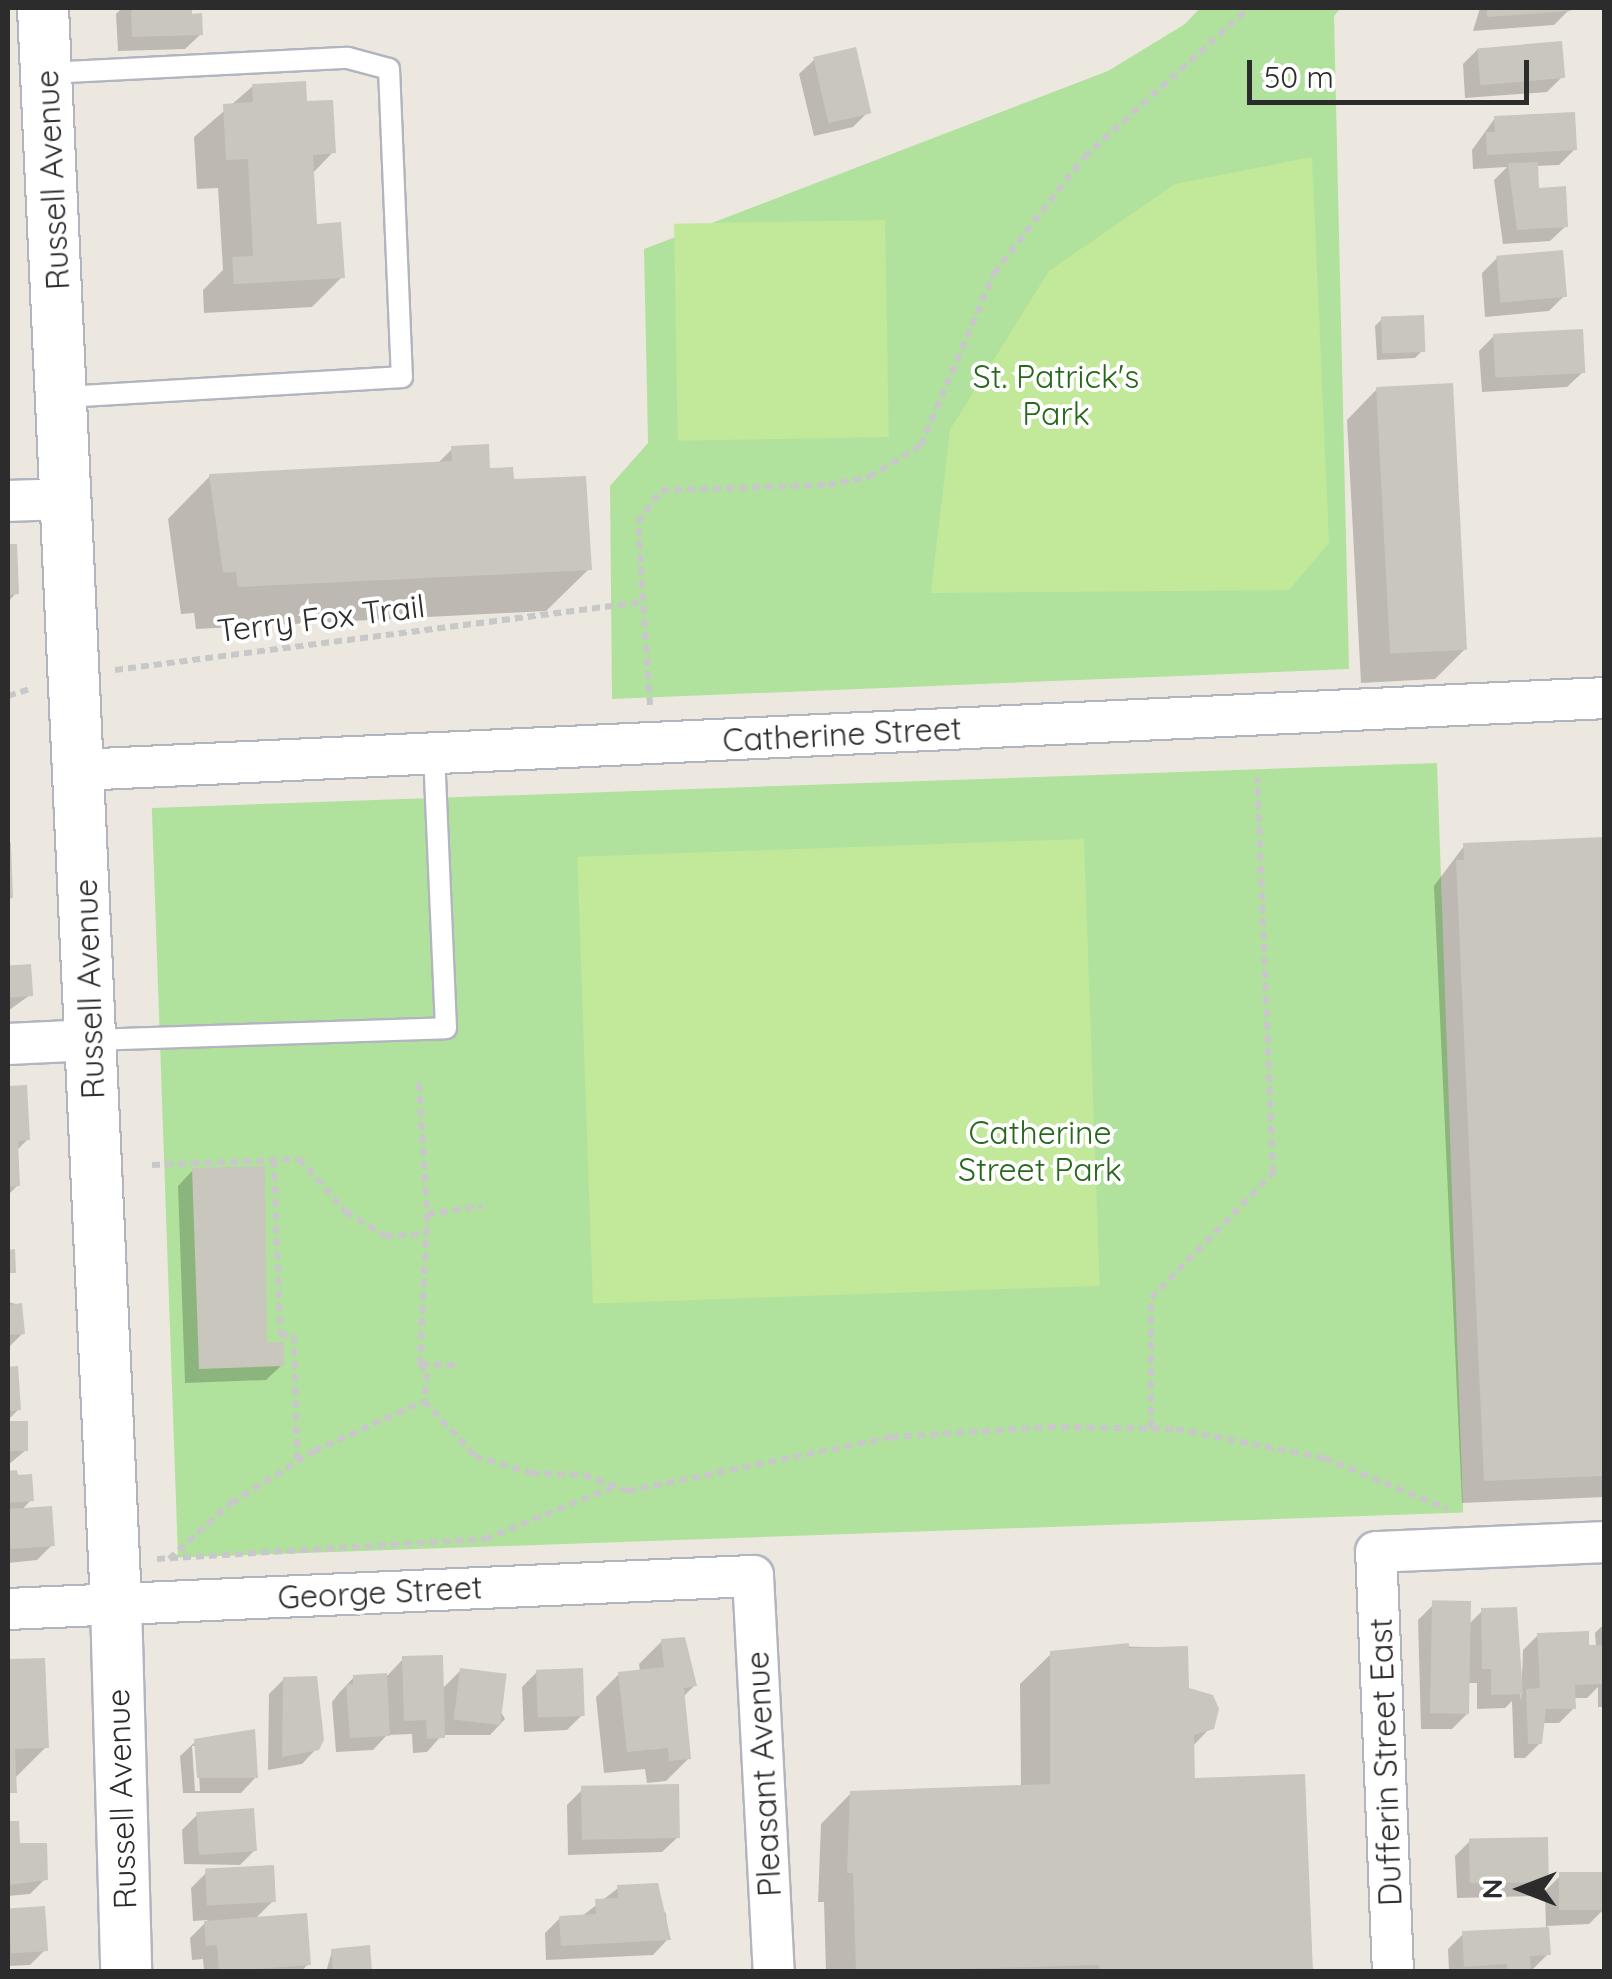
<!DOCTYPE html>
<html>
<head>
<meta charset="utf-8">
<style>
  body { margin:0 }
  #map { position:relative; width:1612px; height:1979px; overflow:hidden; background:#ede8df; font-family:Quicksand,sans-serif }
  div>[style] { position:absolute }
  .green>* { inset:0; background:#b0e29d; transform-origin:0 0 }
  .pitch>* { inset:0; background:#c1e999; transform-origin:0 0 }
  .shadow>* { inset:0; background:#0003 }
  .building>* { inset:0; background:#c9c6bd; transform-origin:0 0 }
  .path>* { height:6px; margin-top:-3px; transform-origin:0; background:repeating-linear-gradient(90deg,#c8c8c8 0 8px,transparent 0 13px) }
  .roads { filter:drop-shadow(2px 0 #b2b4bf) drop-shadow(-2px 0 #b2b4bf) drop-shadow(0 2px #b2b4bf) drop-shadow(0 -2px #b2b4bf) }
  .service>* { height:20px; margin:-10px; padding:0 10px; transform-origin:10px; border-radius:10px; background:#fff }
  .minor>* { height:40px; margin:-20px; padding:0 20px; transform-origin:20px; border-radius:20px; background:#fff }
  .tertiary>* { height:50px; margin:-25px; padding:0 25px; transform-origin:25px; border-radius:25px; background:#fff }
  span { translate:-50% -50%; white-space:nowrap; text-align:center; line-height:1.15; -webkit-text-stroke:8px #fff; paint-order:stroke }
  .street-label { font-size:32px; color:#2c2c2c }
  .park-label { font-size:32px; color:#27681d }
  .frame { position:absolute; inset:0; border:10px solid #2c2c2c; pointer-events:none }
  .north { position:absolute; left:1472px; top:1839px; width:100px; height:100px; -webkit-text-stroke:8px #fff; paint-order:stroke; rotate:270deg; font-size:28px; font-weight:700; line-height:40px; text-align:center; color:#2c2c2c }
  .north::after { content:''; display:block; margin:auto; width:35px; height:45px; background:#2c2c2c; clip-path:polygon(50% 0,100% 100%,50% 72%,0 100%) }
  .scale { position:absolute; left:1247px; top:60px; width:282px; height:45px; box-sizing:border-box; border:5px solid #2c2c2c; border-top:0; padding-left:12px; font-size:30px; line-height:35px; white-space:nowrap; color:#2c2c2c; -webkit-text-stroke:8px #fff; paint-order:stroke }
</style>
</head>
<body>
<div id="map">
  <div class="green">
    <i style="clip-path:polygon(1200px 8px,1341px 8px,1334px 16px,1349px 669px,612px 699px,610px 486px,648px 443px,644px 249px,1108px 71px,1185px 24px)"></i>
    <i style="left:1437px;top:763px;width:750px;height:1286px;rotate:88deg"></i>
  </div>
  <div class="pitch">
    <i style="clip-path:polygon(1312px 157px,1329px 543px,1289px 590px,931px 593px,950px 430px,1049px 271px,1175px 184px)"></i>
    <i style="left:885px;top:220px;width:217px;height:211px;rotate:89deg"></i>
    <i style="left:1084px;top:839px;width:447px;height:507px;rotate:88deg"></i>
  </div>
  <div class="shadow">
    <i style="clip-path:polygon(122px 8px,190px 8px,201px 34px,185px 49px,118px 51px,116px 14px)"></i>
    <i style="clip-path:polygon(1480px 8px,1569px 8px,1569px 10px,1554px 25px,1473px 31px)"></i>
    <i style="clip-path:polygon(1478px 49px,1562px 77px,1547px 92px,1465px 98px,1463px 64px)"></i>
    <i style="clip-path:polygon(815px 59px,868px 112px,853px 127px,814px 136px,799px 74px)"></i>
    <i style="clip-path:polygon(253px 86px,304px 104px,333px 152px,312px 174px,314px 226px,342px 277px,312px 307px,204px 313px,203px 290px,223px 270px,218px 188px,197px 189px,194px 137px)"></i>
    <i style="clip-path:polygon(1495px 118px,1574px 150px,1559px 165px,1536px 166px,1537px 190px,1566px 226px,1550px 241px,1503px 244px,1494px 180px,1507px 167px,1473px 169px,1472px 150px)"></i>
    <i style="clip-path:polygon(1497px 258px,1564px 296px,1549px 311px,1485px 317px,1482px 273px)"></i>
    <i style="clip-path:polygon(1382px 319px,1422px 351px,1415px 358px,1377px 360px,1375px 326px)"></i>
    <i style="clip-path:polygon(1494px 336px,1583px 372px,1567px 387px,1482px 392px,1479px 351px)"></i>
    <i style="clip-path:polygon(1377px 389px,1465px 649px,1435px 679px,1361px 683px,1347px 420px)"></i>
    <i style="clip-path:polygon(452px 449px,511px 482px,589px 569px,546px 611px,196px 629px,194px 613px,181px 614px,168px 519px,210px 476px,437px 464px)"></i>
    <i style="clip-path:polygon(15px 546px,16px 593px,8px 602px,8px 547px)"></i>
    <i style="clip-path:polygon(1604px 840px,1604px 1497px,1462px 1503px,1434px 886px,1464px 846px)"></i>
    <i style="clip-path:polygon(29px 966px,30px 995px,8px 1011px,8px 967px)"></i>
    <i style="clip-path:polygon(25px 1087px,28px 1139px,16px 1151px,18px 1185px,8px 1195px,8px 1088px)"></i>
    <i style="clip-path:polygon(193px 1170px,265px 1345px,282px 1365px,266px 1380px,185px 1383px,178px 1186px)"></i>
    <i style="clip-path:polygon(8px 1302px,20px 1305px,23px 1333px,8px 1348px)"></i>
    <i style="clip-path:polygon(16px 1369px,19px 1409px,8px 1420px,8px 1370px)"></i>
    <i style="clip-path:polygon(25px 1424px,26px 1450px,8px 1465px,8px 1425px)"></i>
    <i style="clip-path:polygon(30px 1476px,31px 1500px,21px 1511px,52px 1545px,37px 1560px,8px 1563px,8px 1477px)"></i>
    <i style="clip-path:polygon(1433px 1605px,1469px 1624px,1482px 1611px,1514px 1610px,1521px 1701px,1523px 1650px,1538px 1635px,1596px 1647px,1595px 1633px,1604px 1624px,1604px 1707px,1598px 1707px,1598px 1687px,1587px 1698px,1573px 1698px,1574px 1708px,1559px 1723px,1542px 1723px,1540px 1743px,1525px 1758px,1514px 1758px,1512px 1701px,1505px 1708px,1477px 1709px,1477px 1683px,1468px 1683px,1468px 1713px,1452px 1729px,1421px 1729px,1418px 1620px)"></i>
    <i style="clip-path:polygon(662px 1641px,694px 1686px,682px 1698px,689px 1758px,666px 1781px,647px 1783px,645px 1769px,604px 1773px,596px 1697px,619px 1674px,640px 1672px,639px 1664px)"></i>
    <i style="clip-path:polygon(1108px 1646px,1185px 1648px,1187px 1690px,1211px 1727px,1192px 1747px,1193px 1781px,1310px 1972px,826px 1972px,824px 1902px,818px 1902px,821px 1824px,851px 1793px,1021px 1787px,1020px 1684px,1051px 1654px)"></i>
    <i style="clip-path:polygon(403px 1659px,441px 1690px,461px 1670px,478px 1670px,505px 1719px,490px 1735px,442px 1735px,427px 1752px,413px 1753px,412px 1734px,387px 1735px,373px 1750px,336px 1752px,332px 1702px,339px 1693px,354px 1677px,388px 1675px)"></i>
    <i style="clip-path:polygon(43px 1660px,46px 1747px,14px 1779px,8px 1799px,8px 1662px)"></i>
    <i style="clip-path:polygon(537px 1672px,582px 1715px,567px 1730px,524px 1732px,522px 1687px)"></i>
    <i style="clip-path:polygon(284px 1679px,317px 1748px,302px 1764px,268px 1770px,269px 1694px)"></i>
    <i style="clip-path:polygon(evenodd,252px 1732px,256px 1777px,241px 1793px,183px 1793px,180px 1756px,196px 1741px,252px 1732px,192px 1746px,197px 1746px,200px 1791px,195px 1791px,192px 1746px)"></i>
    <i style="clip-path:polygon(582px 1790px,678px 1837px,662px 1852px,568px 1855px,567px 1805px)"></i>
    <i style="clip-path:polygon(197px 1815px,255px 1850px,240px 1865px,184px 1864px,182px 1830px)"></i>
    <i style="clip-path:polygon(17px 1823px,17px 1846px,45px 1879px,30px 1894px,8px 1896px,8px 1824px)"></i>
    <i style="clip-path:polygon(1470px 1841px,1547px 1881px,1532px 1896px,1457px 1898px,1455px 1856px)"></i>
    <i style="clip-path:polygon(206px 1873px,273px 1901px,255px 1919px,308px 1964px,301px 1972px,204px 1972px,203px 1959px,192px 1960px,190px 1938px,208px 1920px,193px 1921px,191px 1888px)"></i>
    <i style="clip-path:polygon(1604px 1874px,1604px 1909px,1589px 1924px,1547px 1926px,1548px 1954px,1533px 1969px,1449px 1972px,1448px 1949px,1463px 1934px,1546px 1929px,1545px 1891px,1560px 1876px)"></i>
    <i style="clip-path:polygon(618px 1888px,666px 1913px,668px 1939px,653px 1955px,546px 1960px,545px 1933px,560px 1918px,581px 1917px)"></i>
    <i style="clip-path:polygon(43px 1909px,45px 1950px,30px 1965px,8px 1966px,8px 1910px)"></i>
    <i style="clip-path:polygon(332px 1951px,369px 1972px,326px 1972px)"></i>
  </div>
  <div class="building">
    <i style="clip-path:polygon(131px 8px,192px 8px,192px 14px,202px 13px,203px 35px,132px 37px)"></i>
    <i style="clip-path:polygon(1487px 8px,1571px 8px,1571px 11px,1487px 17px)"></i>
    <i style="left:1562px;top:41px;width:37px;height:85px;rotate:85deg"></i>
    <i style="left:856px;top:47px;width:68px;height:44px;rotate:77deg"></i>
    <i style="clip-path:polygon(306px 81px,307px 101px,333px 100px,336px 153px,313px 155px,317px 224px,341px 222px,345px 278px,234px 284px,232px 257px,253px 256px,248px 159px,226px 160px,223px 104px,253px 102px,252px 84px)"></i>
    <i style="clip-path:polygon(1575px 112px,1577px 150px,1487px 155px,1486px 132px,1495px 132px,1494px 116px)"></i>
    <i style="clip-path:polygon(1538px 162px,1539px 188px,1566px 186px,1568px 227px,1517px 230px,1508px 163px)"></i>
    <i style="left:1563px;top:250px;width:47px;height:67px;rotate:85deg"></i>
    <i style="left:1424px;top:315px;width:37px;height:43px;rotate:88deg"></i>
    <i style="left:1583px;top:329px;width:44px;height:90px;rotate:87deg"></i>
    <i style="left:1453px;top:383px;width:267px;height:77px;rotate:87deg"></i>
    <i style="clip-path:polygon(489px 444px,490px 468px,513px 467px,514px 479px,586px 476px,592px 570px,238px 587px,236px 572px,223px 573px,209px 474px,452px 461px,451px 446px)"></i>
    <i style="clip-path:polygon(8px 544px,17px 544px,19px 594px,8px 595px)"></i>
    <i style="clip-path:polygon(1604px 837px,1604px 1476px,1484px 1481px,1456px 860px,1464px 860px,1463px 843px)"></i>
    <i style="clip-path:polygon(8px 843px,11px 843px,13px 898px,8px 899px)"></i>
    <i style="left:31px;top:964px;width:32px;height:23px;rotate:86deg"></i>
    <i style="clip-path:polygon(27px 1085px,30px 1140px,18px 1141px,20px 1186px,8px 1187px,8px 1086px)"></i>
    <i style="clip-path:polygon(265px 1166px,267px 1342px,284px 1342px,284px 1366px,199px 1369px,192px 1168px)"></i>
    <i style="clip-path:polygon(15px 1249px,16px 1273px,8px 1273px,8px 1250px)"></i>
    <i style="clip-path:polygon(22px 1303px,25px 1334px,8px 1335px,8px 1305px)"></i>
    <i style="clip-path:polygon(18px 1366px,21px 1410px,8px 1411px,8px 1367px)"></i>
    <i style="left:28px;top:1421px;width:30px;height:20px;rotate:90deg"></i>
    <i style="clip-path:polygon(17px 1470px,18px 1475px,32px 1474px,34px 1501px,8px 1503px,8px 1471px)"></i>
    <i style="left:52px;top:1506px;width:40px;height:44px;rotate:86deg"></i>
    <i style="left:1471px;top:1601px;width:113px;height:39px;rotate:91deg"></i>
    <i style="clip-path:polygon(1517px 1607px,1523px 1694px,1491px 1695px,1491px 1669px,1482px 1669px,1481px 1608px)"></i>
    <i style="clip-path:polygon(1589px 1631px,1589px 1645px,1603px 1645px,1604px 1684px,1575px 1685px,1576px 1709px,1546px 1709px,1542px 1744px,1528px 1744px,1526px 1689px,1540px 1688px,1537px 1633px)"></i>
    <i style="clip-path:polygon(685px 1637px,697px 1686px,684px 1688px,691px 1759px,669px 1761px,668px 1748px,627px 1752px,618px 1672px,664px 1667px,661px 1639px)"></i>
    <i style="clip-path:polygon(1129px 1643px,1129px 1648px,1188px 1646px,1189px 1688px,1213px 1695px,1219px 1709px,1214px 1729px,1194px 1735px,1195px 1778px,1305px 1774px,1313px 1972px,1100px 1972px,1099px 1965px,856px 1972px,853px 1873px,847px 1873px,850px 1791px,1050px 1784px,1050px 1651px)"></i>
    <i style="clip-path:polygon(443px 1655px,445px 1738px,427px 1739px,426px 1720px,404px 1721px,402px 1656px)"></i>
    <i style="clip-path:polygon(45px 1658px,49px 1748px,15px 1749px,17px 1793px,8px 1793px,8px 1659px)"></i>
    <i style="left:460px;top:1668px;width:47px;height:52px;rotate:7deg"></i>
    <i style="left:583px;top:1668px;width:48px;height:47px;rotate:88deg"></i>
    <i style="clip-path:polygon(387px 1673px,390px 1736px,350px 1738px,346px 1685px,353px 1684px,353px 1675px)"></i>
    <i style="clip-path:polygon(317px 1676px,324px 1740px,319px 1750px,282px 1757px,283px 1677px)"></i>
    <i style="clip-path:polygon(255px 1729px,258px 1778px,197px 1778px,194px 1739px)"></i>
    <i style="left:679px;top:1784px;width:54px;height:98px;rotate:89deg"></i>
    <i style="left:254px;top:1808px;width:43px;height:58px;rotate:86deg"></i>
    <i style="clip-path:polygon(8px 1821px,19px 1821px,20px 1843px,47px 1843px,48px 1880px,8px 1885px)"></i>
    <i style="left:1548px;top:1837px;width:45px;height:79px;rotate:89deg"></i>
    <i style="left:274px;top:1865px;width:37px;height:69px;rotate:87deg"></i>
    <i style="left:1604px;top:1872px;width:38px;height:45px;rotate:90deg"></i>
    <i style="clip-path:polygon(658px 1883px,671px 1940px,561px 1946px,559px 1916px,596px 1914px,595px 1899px,618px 1898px,617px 1885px)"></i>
    <i style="left:45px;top:1906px;width:45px;height:37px;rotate:86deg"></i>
    <i style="clip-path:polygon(307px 1913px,311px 1965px,219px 1972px,217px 1945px,206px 1946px,204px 1921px)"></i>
    <i style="clip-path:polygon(1549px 1927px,1551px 1955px,1530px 1956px,1531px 1972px,1507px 1972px,1507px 1964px,1464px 1967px,1462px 1931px)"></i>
    <i style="clip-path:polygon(370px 1945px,372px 1972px,333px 1972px,331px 1949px)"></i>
  </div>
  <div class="path">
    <i style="left:115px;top:670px;width:532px;rotate:-7.34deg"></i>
    <i style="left:8px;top:696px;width:23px;rotate:-18deg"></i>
    <i style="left:650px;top:705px;width:183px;rotate:-93.8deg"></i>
    <i style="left:638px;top:522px;width:39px;rotate:-54deg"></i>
    <i style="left:661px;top:490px;width:167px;rotate:-1.7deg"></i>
    <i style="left:828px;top:485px;width:42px;rotate:-11deg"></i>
    <i style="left:869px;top:477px;width:61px;rotate:-31.6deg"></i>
    <i style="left:921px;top:445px;width:187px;rotate:-67deg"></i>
    <i style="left:994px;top:273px;width:147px;rotate:-52.2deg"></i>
    <i style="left:1084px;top:157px;width:222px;rotate:-42.1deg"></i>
    <i style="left:419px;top:1083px;width:131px;rotate:86.5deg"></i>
    <i style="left:427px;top:1214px;width:150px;rotate:92.7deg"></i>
    <i style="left:420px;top:1364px;width:11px;rotate:52deg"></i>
    <i style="left:427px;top:1373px;width:28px;rotate:96deg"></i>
    <i style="left:424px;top:1401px;width:75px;rotate:47.2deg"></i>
    <i style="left:475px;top:1456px;width:59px;rotate:16.9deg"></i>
    <i style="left:531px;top:1473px;width:53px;rotate:2.2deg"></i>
    <i style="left:584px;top:1475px;width:47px;rotate:20deg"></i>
    <i style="left:628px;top:1491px;width:268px;rotate:-11.6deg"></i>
    <i style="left:891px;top:1437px;width:157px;rotate:-3.6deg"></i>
    <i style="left:1048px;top:1427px;width:128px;rotate:0.9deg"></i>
    <i style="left:1176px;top:1429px;width:151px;rotate:11.1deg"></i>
    <i style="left:1324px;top:1458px;width:134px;rotate:22.4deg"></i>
    <i style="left:274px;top:1160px;width:175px;rotate:88deg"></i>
    <i style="left:280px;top:1335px;width:14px"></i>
    <i style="left:294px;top:1335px;width:127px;rotate:88.6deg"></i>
    <i style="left:152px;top:1165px;width:147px;rotate:-2.3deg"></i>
    <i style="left:299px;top:1159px;width:71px;rotate:48.4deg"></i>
    <i style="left:346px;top:1212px;width:46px;rotate:31.6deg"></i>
    <i style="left:385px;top:1236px;width:42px;rotate:-2.7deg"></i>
    <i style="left:427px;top:1214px;width:56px;rotate:-8.3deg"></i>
    <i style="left:421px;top:1364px;width:34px;rotate:2deg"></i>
    <i style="left:1151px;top:1428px;width:130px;rotate:-90deg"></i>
    <i style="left:1151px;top:1298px;width:175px;rotate:-45.7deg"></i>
    <i style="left:1273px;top:1173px;width:396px;rotate:-92.3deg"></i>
    <i style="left:157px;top:1559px;width:329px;rotate:-3.5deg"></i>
    <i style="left:485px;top:1539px;width:139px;rotate:-22deg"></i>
    <i style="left:169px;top:1559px;width:84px;rotate:-42.1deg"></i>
    <i style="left:231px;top:1503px;width:98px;rotate:-32.1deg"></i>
    <i style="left:314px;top:1451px;width:121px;rotate:-24.4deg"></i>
  </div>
  <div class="roads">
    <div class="service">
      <i style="left:47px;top:73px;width:301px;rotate:-2.9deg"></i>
      <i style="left:348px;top:58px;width:42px;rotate:15deg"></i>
      <i style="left:389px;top:69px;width:308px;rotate:87.6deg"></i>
      <i style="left:402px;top:377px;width:341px;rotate:176.6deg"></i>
      <i style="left:91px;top:1040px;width:355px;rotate:-1.9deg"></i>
      <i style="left:446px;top:1028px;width:275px;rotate:-92.5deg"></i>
    </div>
    <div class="minor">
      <i style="left:8px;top:501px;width:59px;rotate:-1.9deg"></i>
      <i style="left:79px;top:770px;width:1527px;rotate:-2.7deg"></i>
      <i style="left:8px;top:1044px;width:83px;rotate:-2.8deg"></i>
      <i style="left:8px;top:1609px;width:746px;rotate:-2.54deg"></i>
      <i style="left:753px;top:1576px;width:397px;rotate:87deg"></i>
      <i style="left:1393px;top:1972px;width:420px;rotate:-92.3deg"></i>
      <i style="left:1376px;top:1552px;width:228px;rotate:-2.5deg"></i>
    </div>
    <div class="tertiary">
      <i style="left:43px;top:8px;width:1598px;rotate:87.38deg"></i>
      <i style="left:116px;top:1604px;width:368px;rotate:88.4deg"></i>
    </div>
  </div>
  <div class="street-label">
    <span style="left:52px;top:180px;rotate:-93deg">Russell Avenue</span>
    <span style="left:321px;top:618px;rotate:-7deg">Terry Fox Trail</span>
    <span style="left:842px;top:734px;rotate:-3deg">Catherine Street</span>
    <span style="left:89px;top:989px;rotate:-92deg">Russell Avenue</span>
    <span style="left:380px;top:1592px;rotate:-3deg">George Street</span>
    <span style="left:1385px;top:1762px;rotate:-92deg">Dufferin Street East</span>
    <span style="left:763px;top:1774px;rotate:-93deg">Pleasant Avenue</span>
    <span style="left:121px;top:1799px;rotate:-92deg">Russell Avenue</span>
  </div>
  <div class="park-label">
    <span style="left:1056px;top:395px">St. Patrick's<br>Park</span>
    <span style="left:1040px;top:1151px">Catherine<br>Street Park</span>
  </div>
  <div class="frame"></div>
  <div class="north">N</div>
  <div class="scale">50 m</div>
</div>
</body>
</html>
